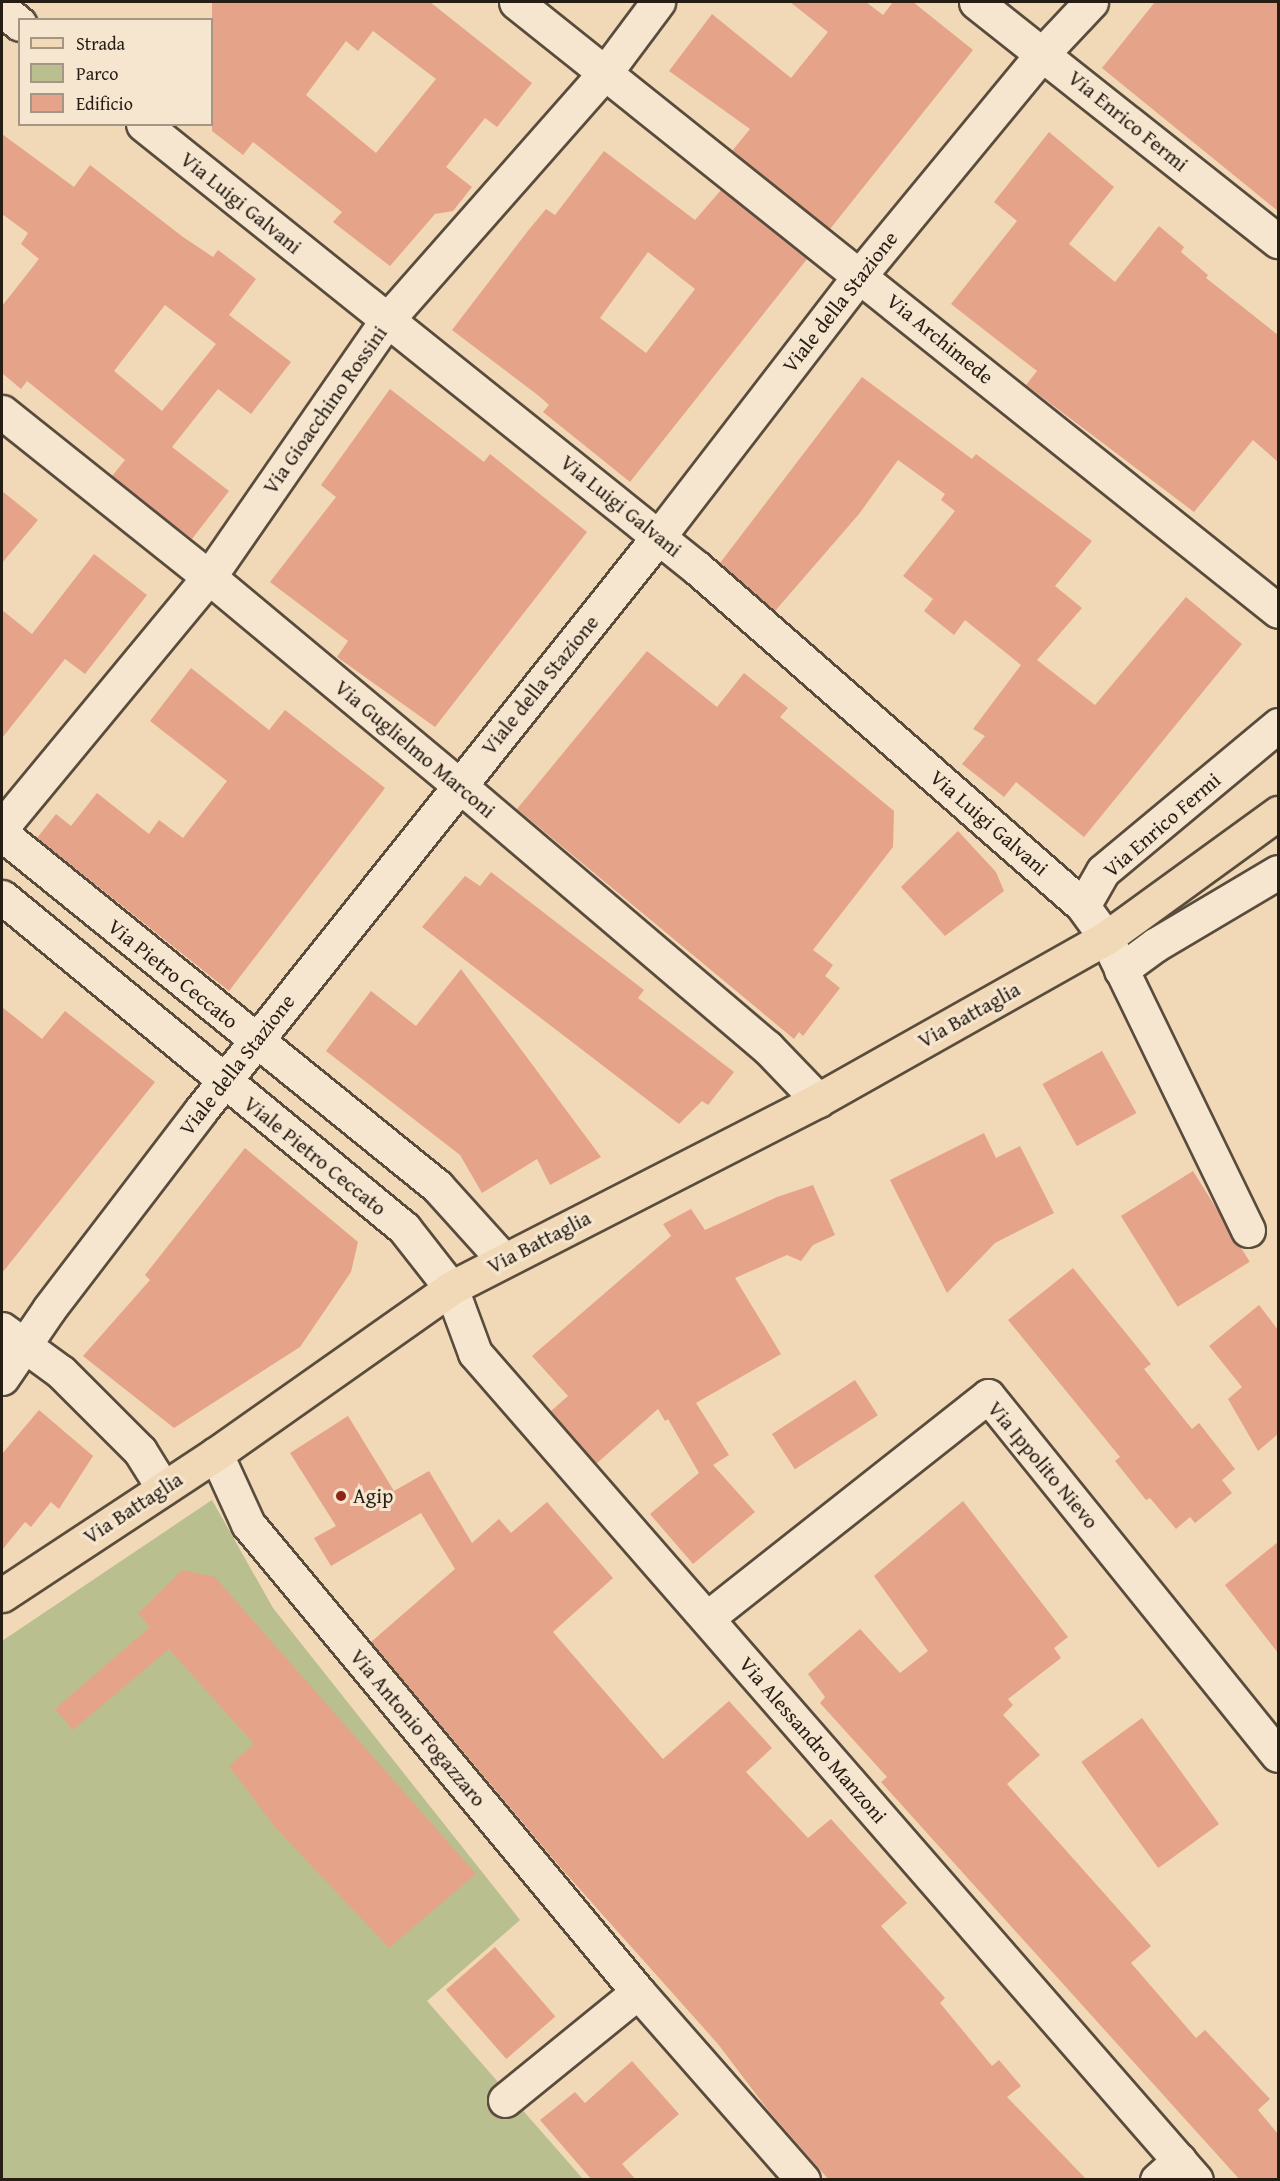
<!DOCTYPE html>
<html>
<head>
<meta charset="utf-8">
<style>
  body { margin:0 }
  #map { position:relative; width:1280px; height:2181px; overflow:hidden; background:#f1d8b6; font-family:"Gentium Book Plus",serif }
  div>[style] { position:absolute }
  .green>* { inset:0; background:#b9bf8e }
  .building>* { inset:0; background:#e5a489; transform-origin:0 0 }
  .roads { filter:drop-shadow(2px 0 #594c3d) drop-shadow(-2px 0 #594c3d) drop-shadow(0 2px #594c3d) drop-shadow(0 -2px #594c3d) }
  .minor>* { height:33px; margin:-16.5px; padding:0 16.5px; transform-origin:16.5px; border-radius:16.5px; background:#f6e6d0 }
  .major>* { height:33px; margin:-16.5px; padding:0 16.5px; transform-origin:16.5px; border-radius:16.5px; background:#f1d8b6 }
  .dots>* { width:16px; height:16px; translate:-50% -50%; box-sizing:border-box; border:3px solid #f6e6d0; border-radius:50% }
  span { translate:-50% -50%; white-space:nowrap; text-align:center; line-height:1.15; -webkit-text-stroke:6px #f6e6d0; paint-order:stroke }
  .street-label { font-size:21px; color:#261e15 }
  .poi-label { font-size:21px; color:#261e15 }
  .left { translate:0 -50%; text-align:left }
  .frame { position:absolute; inset:0; border:3px solid #261e15; pointer-events:none }
  .legend { position:absolute; left:18px; top:18px; width:195px; height:108px; box-sizing:border-box; background:#f6e6d0; border:2px solid #a39685; margin:0; padding:8px 10px; list-style:none; font-size:18px; color:#261e15 }
  .legend li { display:flex; align-items:center; gap:12px; height:30px }
  .legend b { width:30px; border:2px solid #a39685 }
</style>
</head>
<body>
<div id="map">
  <div class="green">
    <i style="clip-path:polygon(212px 1500px,273px 1608px,520px 1920px,427px 2001px,583px 2179px,2px 2179px,2px 1641px)"></i>
  </div>
  <div class="building">
    <i style="clip-path:polygon(evenodd,212px 2px,430px 2px,532px 83px,497px 127px,485px 118px,446px 167px,472px 187px,453px 211px,435px 214px,390px 266px,333px 222px,342px 212px,253px 142px,243px 155px,212px 131px,212px 2px,373px 31px,436px 79px,376px 153px,306px 95px,346px 41px,358px 51px,373px 31px)"></i>
    <i style="clip-path:polygon(790px 2px,866px 2px,883px 15px,893px 2px,913px 2px,973px 50px,830px 229px,732px 151px,750px 129px,669px 71px,712px 14px,791px 78px,828px 32px)"></i>
    <i style="clip-path:polygon(1155px 2px,1278px 2px,1278px 211px,1102px 68px)"></i>
    <i style="clip-path:polygon(1049px 132px,1114px 187px,1069px 244px,1115px 282px,1159px 226px,1184px 247px,1181px 252px,1208px 275px,1206px 278px,1278px 335px,1278px 462px,1253px 440px,1194px 512px,1026px 385px,1037px 371px,951px 304px,1017px 221px,994px 202px)"></i>
    <i style="clip-path:polygon(evenodd,2px 134px,74px 187px,90px 165px,183px 237px,213px 257px,218px 250px,256px 279px,229px 315px,291px 362px,251px 414px,218px 389px,172px 447px,229px 491px,192px 539px,112px 476px,125px 460px,27px 381px,21px 389px,2px 373px,2px 306px,39px 259px,21px 244px,28px 233px,2px 214px,2px 134px,165px 305px,216px 344px,162px 411px,114px 371px,165px 305px)"></i>
    <i style="clip-path:polygon(evenodd,604px 151px,695px 220px,721px 190px,807px 259px,630px 482px,543px 412px,549px 405px,539px 396px,452px 330px,527px 232px,546px 209px,555px 215px,604px 151px,648px 252px,695px 289px,646px 353px,600px 318px,648px 252px)"></i>
    <i style="clip-path:polygon(862px 377px,972px 459px,976px 454px,1092px 541px,1055px 586px,1082px 608px,1037px 660px,1095px 705px,1186px 597px,1242px 644px,1084px 837px,1016px 782px,1004px 797px,962px 764px,985px 736px,973px 729px,1021px 665px,965px 620px,954px 635px,924px 611px,933px 599px,903px 576px,955px 511px,941px 500px,945px 494px,898px 460px,859px 514px,775px 611px,720px 563px)"></i>
    <i style="clip-path:polygon(390px 389px,484px 462px,490px 454px,587px 532px,435px 727px,337px 657px,348px 641px,270px 582px,336px 497px,321px 485px)"></i>
    <i style="clip-path:polygon(2px 491px,38px 520px,2px 563px)"></i>
    <i style="clip-path:polygon(94px 554px,147px 595px,85px 674px,65px 659px,2px 738px,2px 610px,32px 634px)"></i>
    <i style="clip-path:polygon(647px 651px,717px 707px,744px 673px,788px 708px,780px 717px,894px 811px,893px 847px,813px 950px,833px 965px,825px 976px,840px 988px,803px 1036px,799px 1032px,794px 1039px,517px 809px)"></i>
    <i style="clip-path:polygon(191px 668px,269px 730px,285px 710px,385px 788px,229px 991px,37px 838px,56px 814px,71px 826px,97px 793px,149px 834px,159px 820px,183px 838px,227px 781px,150px 721px)"></i>
    <i style="clip-path:polygon(958px 831px,996px 872px,1004px 891px,945px 936px,901px 887px)"></i>
    <i style="clip-path:polygon(491px 872px,644px 990px,638px 998px,734px 1072px,708px 1105px,702px 1101px,679px 1124px,422px 927px,465px 876px,480px 886px)"></i>
    <i style="clip-path:polygon(461px 969px,601px 1157px,550px 1185px,537px 1159px,482px 1193px,460px 1155px,326px 1051px,371px 991px,416px 1026px)"></i>
    <i style="clip-path:polygon(2px 1007px,42px 1039px,65px 1011px,155px 1082px,2px 1273px)"></i>
    <i style="left:1102px;top:1051px;width:71px;height:68px;rotate:61deg"></i>
    <i style="clip-path:polygon(984px 1133px,996px 1158px,1020px 1146px,1054px 1213px,995px 1243px,947px 1293px,890px 1180px)"></i>
    <i style="clip-path:polygon(245px 1148px,358px 1242px,351px 1272px,300px 1347px,174px 1428px,83px 1356px,150px 1280px,145px 1275px)"></i>
    <i style="left:1193px;top:1171px;width:107px;height:85px;rotate:58deg"></i>
    <i style="clip-path:polygon(813px 1185px,835px 1235px,813px 1245px,801px 1261px,787px 1255px,735px 1278px,781px 1354px,696px 1403px,729px 1455px,713px 1465px,755px 1512px,693px 1564px,650px 1514px,699px 1473px,668px 1419px,665px 1421px,658px 1409px,596px 1464px,551px 1411px,568px 1396px,532px 1356px,671px 1236px,663px 1224px,691px 1209px,705px 1230px,777px 1197px)"></i>
    <i style="clip-path:polygon(1073px 1268px,1151px 1364px,1144px 1369px,1192px 1429px,1199px 1423px,1235px 1469px,1222px 1480px,1232px 1493px,1195px 1523px,1190px 1517px,1176px 1529px,1150px 1498px,1146px 1500px,1115px 1461px,1120px 1457px,1008px 1320px)"></i>
    <i style="clip-path:polygon(1259px 1305px,1278px 1330px,1278px 1434px,1258px 1451px,1228px 1399px,1242px 1387px,1209px 1346px)"></i>
    <i style="left:855px;top:1380px;width:42px;height:99px;rotate:57deg"></i>
    <i style="clip-path:polygon(39px 1410px,93px 1456px,59px 1509px,51px 1502px,31px 1527px,25px 1522px,2px 1550px,2px 1454px)"></i>
    <i style="clip-path:polygon(348px 1416px,394px 1491px,429px 1471px,472px 1543px,499px 1519px,511px 1533px,547px 1502px,613px 1578px,553px 1632px,663px 1759px,729px 1701px,772px 1748px,746px 1772px,808px 1838px,831px 1819px,907px 1903px,881px 1926px,945px 1998px,940px 2003px,992px 2066px,999px 2060px,1021px 2086px,1007px 2097px,1087px 2180px,829px 2180px,768px 2110px,718px 2044px,560px 1867px,371px 1642px,455px 1569px,421px 1513px,331px 1566px,314px 1538px,336px 1526px,290px 1453px)"></i>
    <i style="clip-path:polygon(963px 1501px,1068px 1637px,1054px 1648px,1061px 1658px,1008px 1699px,1013px 1705px,1003px 1715px,1040px 1755px,1007px 1784px,1151px 1946px,1131px 1963px,1196px 2038px,1205px 2030px,1270px 2099px,1258px 2110px,1278px 2134px,1278px 2180px,1240px 2180px,881px 1782px,887px 1777px,820px 1703px,825px 1697px,808px 1674px,860px 1629px,900px 1673px,928px 1651px,874px 1576px)"></i>
    <i style="clip-path:polygon(1278px 1542px,1278px 1653px,1225px 1585px)"></i>
    <i style="clip-path:polygon(182px 1570px,215px 1577px,476px 1874px,389px 1948px,274px 1826px,229px 1766px,254px 1744px,169px 1649px,73px 1730px,55px 1709px,150px 1627px,138px 1613px)"></i>
    <i style="left:1142px;top:1718px;width:131px;height:75px;rotate:54deg"></i>
    <i style="left:495px;top:1947px;width:92px;height:65px;rotate:49deg"></i>
    <i style="clip-path:polygon(632px 2061px,679px 2114px,622px 2164px,636px 2180px,592px 2180px,540px 2120px,575px 2092px,585px 2103px)"></i>
  </div>
  <div class="roads">
    <div class="minor">
      <i style="left:516px;top:2px;width:975px;rotate:38.63deg"></i>
      <i style="left:976px;top:2px;width:385px;rotate:38.4deg"></i>
      <i style="left:2px;top:9px;width:23px;rotate:40deg"></i>
      <i style="left:143px;top:124px;width:710px;rotate:38.71deg"></i>
      <i style="left:697px;top:568px;width:513px;rotate:41.21deg"></i>
      <i style="left:2px;top:412px;width:265px;rotate:38.6deg"></i>
      <i style="left:209px;top:577px;width:327px;rotate:39.8deg"></i>
      <i style="left:460px;top:786px;width:403px;rotate:40.4deg"></i>
      <i style="left:767px;top:1047px;width:74px;rotate:46.1deg"></i>
      <i style="left:2px;top:827px;width:325px;rotate:-50.4deg"></i>
      <i style="left:209px;top:577px;width:311px;rotate:-55.3deg"></i>
      <i style="left:386px;top:321px;width:331px;rotate:-48.6deg"></i>
      <i style="left:605px;top:73px;width:89px;rotate:-53.3deg"></i>
      <i style="left:2px;top:834px;width:560px;rotate:38.98deg"></i>
      <i style="left:437px;top:1186px;width:98px;rotate:47.9deg"></i>
      <i style="left:2px;top:897px;width:521px;rotate:39.47deg"></i>
      <i style="left:404px;top:1228px;width:76px;rotate:51.9deg"></i>
      <i style="left:451px;top:1288px;width:69px;rotate:69.7deg"></i>
      <i style="left:475px;top:1353px;width:1097px;rotate:48.92deg"></i>
      <i style="left:1121px;top:970px;width:42px;rotate:-36.3deg"></i>
      <i style="left:1155px;top:945px;width:143px;rotate:-30.7deg"></i>
      <i style="left:1248px;top:1230px;width:325px;rotate:-115.9deg"></i>
      <i style="left:1106px;top:938px;width:39px;rotate:-126deg"></i>
      <i style="left:1083px;top:906px;width:40px;rotate:-60.3deg"></i>
      <i style="left:1103px;top:871px;width:228px;rotate:-39.8deg"></i>
      <i style="left:2px;top:1329px;width:73px;rotate:36.1deg"></i>
      <i style="left:61px;top:1372px;width:112px;rotate:45deg"></i>
      <i style="left:140px;top:1451px;width:44px;rotate:58.1deg"></i>
      <i style="left:2px;top:1378px;width:83px;rotate:-55.7deg"></i>
      <i style="left:49px;top:1309px;width:250px;rotate:-52.6deg"></i>
      <i style="left:201px;top:1110px;width:734px;rotate:-51.41deg"></i>
      <i style="left:659px;top:536px;width:329px;rotate:-52.4deg"></i>
      <i style="left:860px;top:275px;width:288px;rotate:-50.5deg"></i>
      <i style="left:1043px;top:53px;width:70px;rotate:-46.7deg"></i>
      <i style="left:216px;top:1454px;width:77px;rotate:65.4deg"></i>
      <i style="left:248px;top:1524px;width:609px;rotate:50.19deg"></i>
      <i style="left:638px;top:1992px;width:250px;rotate:48.7deg"></i>
      <i style="left:707px;top:1618px;width:358px;rotate:-38.3deg"></i>
      <i style="left:988px;top:1396px;width:461px;rotate:51.1deg"></i>
      <i style="left:505px;top:2100px;width:171px;rotate:-39.1deg"></i>
      <i style="left:1157px;top:2180px;width:30px;rotate:-42deg"></i>
    </div>
    <div class="major">
      <i style="left:2px;top:1595px;width:256px;rotate:-33.4deg"></i>
      <i style="left:216px;top:1454px;width:288px;rotate:-35.2deg"></i>
      <i style="left:451px;top:1288px;width:412px;rotate:-27.1deg"></i>
      <i style="left:818px;top:1100px;width:330px;rotate:-29.4deg"></i>
      <i style="left:1106px;top:938px;width:213px;rotate:-36deg"></i>
    </div>
  </div>
  <div class="dots">
    <i style="left:341px;top:1496px;background:#8f2418"></i>
  </div>
  <div class="street-label">
    <span style="left:1128px;top:121px;rotate:39deg">Via Enrico Fermi</span>
    <span style="left:241px;top:203px;rotate:39deg">Via Luigi Galvani</span>
    <span style="left:840px;top:302px;rotate:-52deg">Viale della Stazione</span>
    <span style="left:940px;top:339px;rotate:39deg">Via Archimede</span>
    <span style="left:325px;top:410px;rotate:-55deg">Via Gioacchino Rossini</span>
    <span style="left:621px;top:506px;rotate:39deg">Via Luigi Galvani</span>
    <span style="left:540px;top:685px;rotate:-51deg">Viale della Stazione</span>
    <span style="left:415px;top:749px;rotate:40deg">Via Guglielmo Marconi</span>
    <span style="left:989px;top:823px;rotate:41deg">Via Luigi Galvani</span>
    <span style="left:1162px;top:825px;rotate:-41deg">Via Enrico Fermi</span>
    <span style="left:173px;top:974px;rotate:39deg">Via Pietro Ceccato</span>
    <span style="left:969px;top:1015px;rotate:-29deg">Via Battaglia</span>
    <span style="left:237px;top:1065px;rotate:-52deg">Viale della Stazione</span>
    <span style="left:315px;top:1156px;rotate:39deg">Viale Pietro Ceccato</span>
    <span style="left:539px;top:1242px;rotate:-27deg">Via Battaglia</span>
    <span style="left:1043px;top:1465px;rotate:50deg">Via Ippolito Nievo</span>
    <span style="left:133px;top:1508px;rotate:-33deg">Via Battaglia</span>
    <span style="left:418px;top:1728px;rotate:50deg">Via Antonio Fogazzaro</span>
    <span style="left:813px;top:1740px;rotate:49deg">Via Alessandro Manzoni</span>
  </div>
  <div class="poi-label">
    <span class="left" style="left:353px;top:1496px">Agip</span>
  </div>
  <div class="frame"></div>
  <ul class="legend">
  <li><b style="height:8px;background:#f1d8b6"></b>Strada</li>
  <li><b style="height:16px;background:#b9bf8e"></b>Parco</li>
  <li><b style="height:16px;background:#e5a489"></b>Edificio</li>
  </ul>
</div>
</body>
</html>
